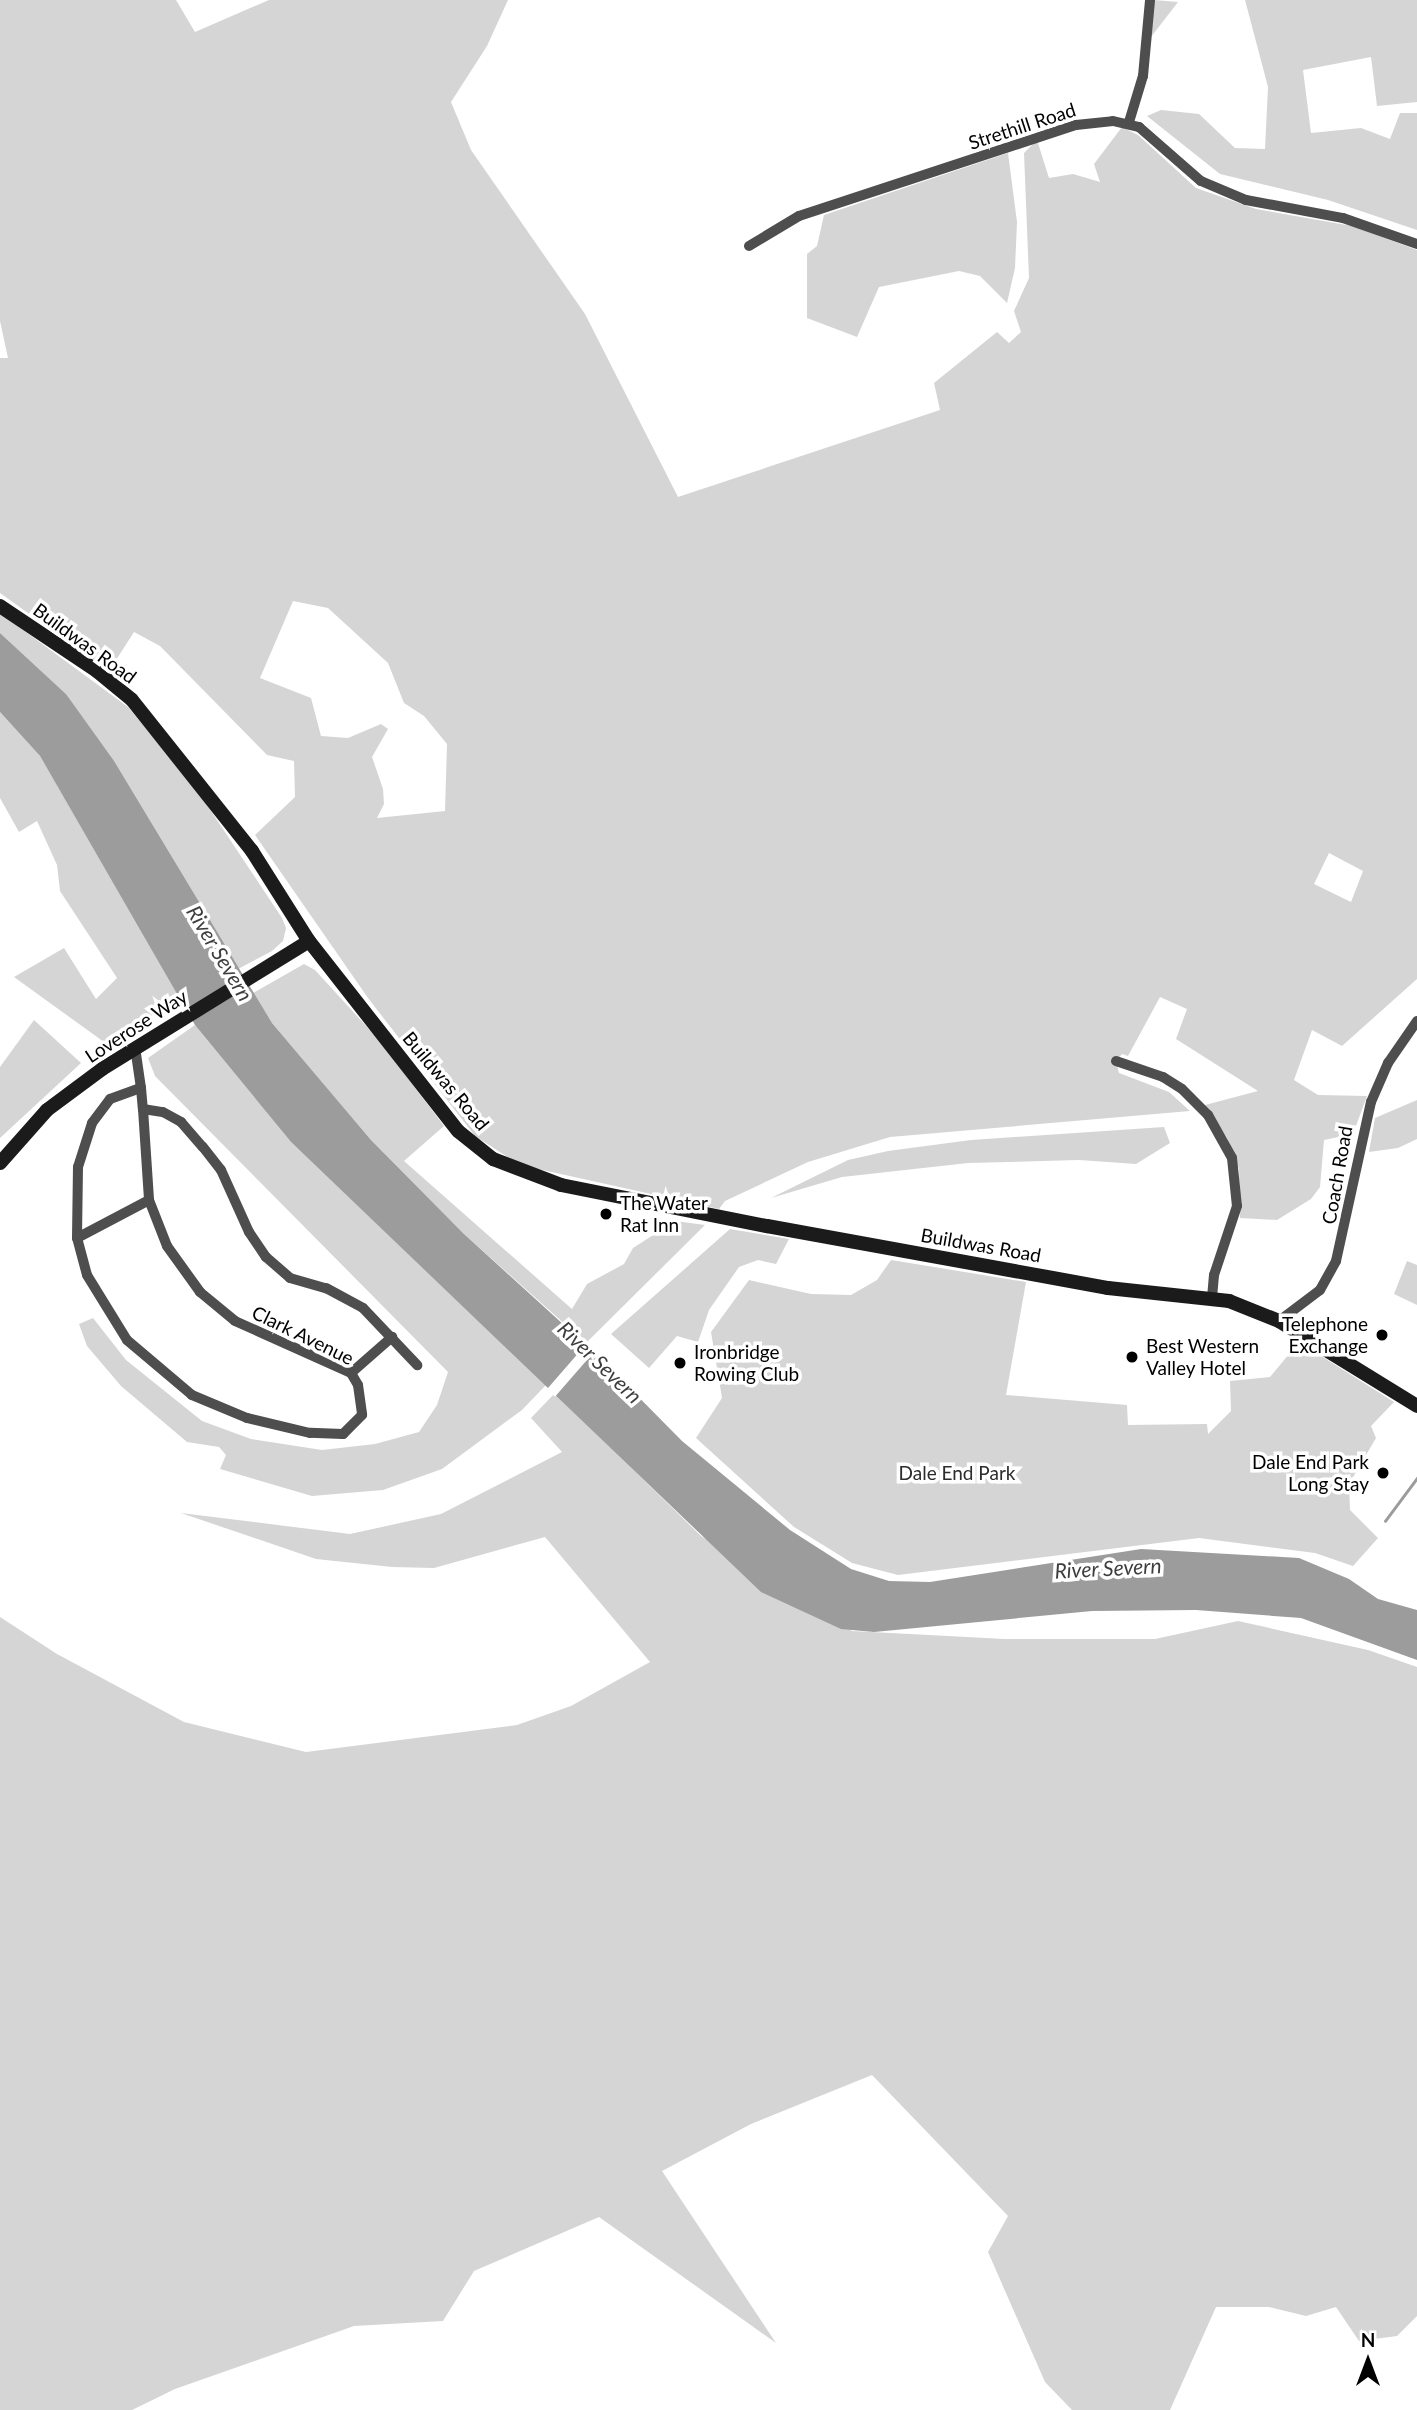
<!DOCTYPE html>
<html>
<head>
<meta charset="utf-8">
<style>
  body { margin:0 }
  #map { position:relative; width:1417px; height:2410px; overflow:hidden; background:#fff; font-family:Lato,sans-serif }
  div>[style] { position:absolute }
  .green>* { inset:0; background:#d5d5d5 }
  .water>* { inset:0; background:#9c9c9c }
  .pier>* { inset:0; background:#fff; transform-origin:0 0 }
  .stream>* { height:2.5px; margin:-1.25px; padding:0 1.25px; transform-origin:1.25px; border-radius:1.25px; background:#9c9c9c }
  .street>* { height:10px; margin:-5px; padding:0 5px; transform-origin:5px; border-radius:5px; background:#4e4e4e }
  .secondary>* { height:14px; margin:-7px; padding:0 7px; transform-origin:7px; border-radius:7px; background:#1b1b1b }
  .dots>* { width:19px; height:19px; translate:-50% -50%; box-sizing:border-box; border:4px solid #fff; border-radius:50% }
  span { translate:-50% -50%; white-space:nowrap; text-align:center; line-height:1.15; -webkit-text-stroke:7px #fff; paint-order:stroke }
  .street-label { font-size:19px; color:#000 }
  .poi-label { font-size:19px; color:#000 }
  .left { translate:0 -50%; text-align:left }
  .right { translate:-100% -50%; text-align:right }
  .park-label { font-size:19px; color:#2c2c2c }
  .water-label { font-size:21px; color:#3d3d3d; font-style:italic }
  .north { position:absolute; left:1333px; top:2326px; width:70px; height:70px; -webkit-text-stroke:5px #fff; paint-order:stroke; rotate:0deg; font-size:19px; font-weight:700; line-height:28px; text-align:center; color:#000 }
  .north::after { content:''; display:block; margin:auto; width:24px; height:32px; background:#000; clip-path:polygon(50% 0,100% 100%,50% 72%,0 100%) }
</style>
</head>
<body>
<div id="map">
  <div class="green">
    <i style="clip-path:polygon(evenodd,0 0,176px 0,195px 32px,269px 0,508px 0,487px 46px,451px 102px,471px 150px,585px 314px,678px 497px,940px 410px,934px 383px,997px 332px,1009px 343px,1021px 332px,1014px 311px,1029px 278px,1024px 153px,1037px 140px,1049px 178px,1073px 174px,1100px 182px,1094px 164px,1122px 127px,1138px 135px,1196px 188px,1256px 209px,1352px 226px,1417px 250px,1417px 979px,1342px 1046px,1312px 1030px,1294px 1080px,1318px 1095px,1367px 1096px,1353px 1134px,1324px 1140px,1320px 1187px,1311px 1199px,1277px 1220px,1240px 1218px,1239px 1169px,1227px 1138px,1205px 1105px,1258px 1091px,1176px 1039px,1187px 1009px,1160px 997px,1128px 1056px,1122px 1054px,1116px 1061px,1119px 1073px,1169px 1092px,1190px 1111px,890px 1137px,808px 1162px,725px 1201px,719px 1209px,520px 1165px,475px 1136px,368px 998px,255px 835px,295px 797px,294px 761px,267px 755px,160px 646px,134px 632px,109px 671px,0 593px,0 358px,8px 358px,0 321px,0 0,293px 601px,328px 608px,388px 663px,404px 703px,424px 716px,447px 744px,445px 811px,377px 818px,384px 804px,383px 789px,372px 757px,388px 729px,381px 724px,348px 738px,321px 736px,311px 698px,260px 678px,293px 601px,0 0,1329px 853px,1363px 871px,1351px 902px,1314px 884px,1329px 853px)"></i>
    <i style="clip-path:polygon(1154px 0,1178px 2px,1151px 37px)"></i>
    <i style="clip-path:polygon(1245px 0,1417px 0,1417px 102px,1377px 106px,1371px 57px,1303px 70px,1311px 133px,1361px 128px,1390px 139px,1400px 113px,1417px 113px,1417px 230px,1328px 200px,1220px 174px,1147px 116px,1161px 110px,1199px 114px,1235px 148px,1265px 149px,1268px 87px)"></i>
    <i style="clip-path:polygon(1008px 153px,1017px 222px,1015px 268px,1007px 303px,980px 276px,959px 271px,879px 287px,857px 337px,807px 318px,807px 254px,817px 246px,824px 215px)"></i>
    <i style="clip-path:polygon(0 613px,128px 707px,199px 793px,282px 918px,286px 928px,283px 941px,272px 951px,238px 969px,66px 694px,0 633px)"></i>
    <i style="clip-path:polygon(0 712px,40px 756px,181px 999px,104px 1042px,14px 977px,64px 948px,96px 999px,117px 978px,60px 891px,57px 865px,37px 821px,19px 832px,0 798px)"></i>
    <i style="clip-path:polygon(304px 964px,315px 970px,378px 1039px,444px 1126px,404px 1161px,572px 1309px,587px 1284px,624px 1264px,633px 1248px,675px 1221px,705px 1225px,586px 1343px,464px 1234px,371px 1140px,272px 1023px,253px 993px)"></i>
    <i style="clip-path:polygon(34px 1020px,81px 1063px,0 1138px,0 1067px)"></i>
    <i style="clip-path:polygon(195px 1025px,291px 1142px,546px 1385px,522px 1410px,442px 1469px,383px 1490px,312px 1496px,220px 1469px,226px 1455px,219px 1447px,187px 1442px,121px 1386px,87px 1346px,79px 1324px,93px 1318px,126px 1360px,202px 1421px,251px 1439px,322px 1450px,375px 1444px,419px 1432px,437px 1405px,448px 1372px,155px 1076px,148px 1058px)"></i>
    <i style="clip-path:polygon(1417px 1100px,1417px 1139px,1398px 1148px,1369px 1152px,1375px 1118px)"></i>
    <i style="clip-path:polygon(1164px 1127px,1170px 1143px,1136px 1164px,1079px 1160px,968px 1163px,842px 1177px,771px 1198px,848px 1160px,888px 1151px,971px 1140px)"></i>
    <i style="clip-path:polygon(730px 1229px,789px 1239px,776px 1264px,758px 1260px,739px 1267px,709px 1310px,698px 1342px,677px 1336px,649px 1368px,611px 1334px)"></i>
    <i style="clip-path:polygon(891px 1260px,1026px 1282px,1006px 1395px,1127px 1405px,1128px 1425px,1207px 1424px,1208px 1434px,1231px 1411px,1230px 1381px,1270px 1377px,1299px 1342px,1394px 1402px,1371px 1426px,1376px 1438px,1349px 1484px,1350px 1510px,1378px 1538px,1353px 1566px,1315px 1553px,1199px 1538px,898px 1575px,852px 1563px,794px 1527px,696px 1438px,722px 1398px,711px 1332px,749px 1280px,811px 1294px,851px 1295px,877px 1280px)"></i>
    <i style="clip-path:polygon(1407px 1261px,1417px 1265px,1417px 1305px,1394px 1294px)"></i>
    <i style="clip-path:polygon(555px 1393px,701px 1536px,852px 1631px,1005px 1639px,1155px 1639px,1238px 1621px,1368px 1650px,1417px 1667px,1417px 2316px,1397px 2336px,1359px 2341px,1336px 2307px,1306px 2316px,1269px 2307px,1216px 2307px,1170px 2410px,1072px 2410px,1045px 2382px,988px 2252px,1008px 2216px,872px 2075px,751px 2124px,662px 2171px,776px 2343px,599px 2217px,474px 2271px,443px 2321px,354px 2326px,175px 2389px,132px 2410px,0 2410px,0 1617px,57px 1654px,184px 1722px,306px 1752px,517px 1725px,571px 1706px,650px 1662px,545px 1537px,434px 1568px,392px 1567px,316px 1559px,181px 1513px,350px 1534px,441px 1514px,562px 1452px,531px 1418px)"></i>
  </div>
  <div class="water">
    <i style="clip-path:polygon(0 633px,66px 694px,114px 761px,272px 1023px,371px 1140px,464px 1234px,598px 1356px,682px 1441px,790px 1530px,851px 1569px,889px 1581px,930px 1582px,1141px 1549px,1299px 1558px,1349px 1579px,1378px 1599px,1417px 1610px,1417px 1660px,1301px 1618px,1196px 1610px,1092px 1611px,874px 1632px,841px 1629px,761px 1592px,291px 1142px,195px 1025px,40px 756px,0 712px)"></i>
  </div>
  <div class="pier">
    <i style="left:588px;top:1342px;width:11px;height:63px;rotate:41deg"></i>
  </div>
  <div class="stream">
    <i style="left:1385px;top:1521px;width:54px;rotate:-53.3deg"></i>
  </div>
  <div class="street">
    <i style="left:1129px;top:122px;width:48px;rotate:-73.1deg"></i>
    <i style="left:1143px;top:76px;width:76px;rotate:-84.7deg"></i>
    <i style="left:749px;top:246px;width:58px;rotate:-31deg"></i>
    <i style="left:799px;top:216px;width:292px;rotate:-18.2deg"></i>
    <i style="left:1076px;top:125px;width:37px;rotate:-6deg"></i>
    <i style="left:1113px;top:121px;width:27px;rotate:13deg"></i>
    <i style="left:1139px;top:127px;width:82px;rotate:41.1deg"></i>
    <i style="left:1201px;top:181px;width:49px;rotate:22.9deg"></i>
    <i style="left:1246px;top:200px;width:99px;rotate:10.5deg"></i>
    <i style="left:1343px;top:218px;width:78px;rotate:19.4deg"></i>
    <i style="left:135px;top:1047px;width:41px;rotate:81.7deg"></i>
    <i style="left:141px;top:1088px;width:21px;rotate:85deg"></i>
    <i style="left:143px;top:1109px;width:91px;rotate:86.2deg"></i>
    <i style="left:149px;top:1200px;width:49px;rotate:68.6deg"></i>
    <i style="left:167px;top:1246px;width:57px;rotate:54.3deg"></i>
    <i style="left:200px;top:1292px;width:45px;rotate:39.6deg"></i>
    <i style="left:235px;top:1321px;width:127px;rotate:24.1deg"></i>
    <i style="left:351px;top:1373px;width:14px;rotate:60deg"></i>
    <i style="left:358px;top:1385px;width:30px;rotate:82deg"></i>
    <i style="left:362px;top:1415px;width:27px;rotate:135deg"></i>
    <i style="left:343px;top:1434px;width:33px;rotate:-178deg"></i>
    <i style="left:310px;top:1433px;width:65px;rotate:-166.6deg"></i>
    <i style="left:247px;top:1418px;width:60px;rotate:-157.3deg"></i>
    <i style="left:192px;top:1395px;width:85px;rotate:-139.8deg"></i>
    <i style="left:127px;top:1340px;width:76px;rotate:-121.6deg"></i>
    <i style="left:87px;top:1275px;width:38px;rotate:-105deg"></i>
    <i style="left:77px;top:1238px;width:71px;rotate:-89.2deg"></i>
    <i style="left:78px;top:1167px;width:46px;rotate:-72.3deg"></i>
    <i style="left:92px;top:1123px;width:30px;rotate:-53deg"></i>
    <i style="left:110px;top:1099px;width:33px;rotate:-20deg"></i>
    <i style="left:1116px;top:1061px;width:50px;rotate:18.8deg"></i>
    <i style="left:1163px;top:1077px;width:22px;rotate:32deg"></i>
    <i style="left:1182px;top:1089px;width:37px;rotate:45deg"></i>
    <i style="left:1208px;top:1115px;width:49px;rotate:60.8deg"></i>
    <i style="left:1232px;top:1158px;width:48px;rotate:84.1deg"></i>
    <i style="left:1237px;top:1206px;width:73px;rotate:108.4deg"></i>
    <i style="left:1214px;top:1275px;width:22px;rotate:95deg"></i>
    <i style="left:143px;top:1109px;width:20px;rotate:9deg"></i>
    <i style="left:163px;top:1112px;width:21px;rotate:29deg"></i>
    <i style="left:181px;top:1122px;width:33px;rotate:49deg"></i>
    <i style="left:203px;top:1147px;width:29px;rotate:52deg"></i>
    <i style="left:221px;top:1170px;width:68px;rotate:65.7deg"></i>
    <i style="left:249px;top:1232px;width:30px;rotate:56deg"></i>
    <i style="left:266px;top:1257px;width:32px;rotate:41deg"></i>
    <i style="left:290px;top:1278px;width:37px;rotate:16deg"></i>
    <i style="left:326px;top:1288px;width:42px;rotate:28.4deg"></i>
    <i style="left:363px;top:1308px;width:79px;rotate:46.5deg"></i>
    <i style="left:77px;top:1238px;width:81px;rotate:-27.8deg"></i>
    <i style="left:1279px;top:1321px;width:51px;rotate:-37.1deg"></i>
    <i style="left:1320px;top:1290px;width:33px;rotate:-61deg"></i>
    <i style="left:1336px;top:1261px;width:163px;rotate:-77.6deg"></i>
    <i style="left:1371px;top:1102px;width:43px;rotate:-66.4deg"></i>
    <i style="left:1388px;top:1063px;width:51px;rotate:-55.4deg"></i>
    <i style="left:351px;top:1373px;width:55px;rotate:-41.3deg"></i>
  </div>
  <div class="secondary">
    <i style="left:0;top:606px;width:117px;rotate:33.8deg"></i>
    <i style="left:97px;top:671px;width:45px;rotate:39.6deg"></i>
    <i style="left:132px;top:700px;width:193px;rotate:51.5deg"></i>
    <i style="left:252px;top:851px;width:107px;rotate:57.7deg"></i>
    <i style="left:309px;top:941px;width:241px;rotate:51.9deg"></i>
    <i style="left:458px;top:1131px;width:45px;rotate:38.7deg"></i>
    <i style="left:493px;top:1159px;width:73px;rotate:20.9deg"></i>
    <i style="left:561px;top:1185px;width:210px;rotate:11.3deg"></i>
    <i style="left:767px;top:1226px;width:347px;rotate:10.3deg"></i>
    <i style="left:1108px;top:1288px;width:122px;rotate:6.1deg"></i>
    <i style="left:1229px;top:1301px;width:54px;rotate:21.8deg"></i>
    <i style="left:1279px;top:1321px;width:162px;rotate:31.6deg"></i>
    <i style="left:0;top:1163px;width:71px;rotate:-48.4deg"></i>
    <i style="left:47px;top:1110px;width:69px;rotate:-36.7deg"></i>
    <i style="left:102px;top:1069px;width:243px;rotate:-31.7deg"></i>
  </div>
  <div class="dots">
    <i style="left:606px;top:1214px;background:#000"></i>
    <i style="left:1382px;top:1335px;background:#000"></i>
    <i style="left:1132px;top:1357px;background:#000"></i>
    <i style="left:680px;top:1363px;background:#000"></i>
    <i style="left:1383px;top:1473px;background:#000"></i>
  </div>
  <div class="street-label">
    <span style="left:1022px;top:126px;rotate:-18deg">Strethill Road</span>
    <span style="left:85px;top:643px;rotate:36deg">Buildwas Road</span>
    <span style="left:136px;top:1026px;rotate:-33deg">Loverose Way</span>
    <span style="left:446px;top:1081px;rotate:50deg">Buildwas Road</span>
    <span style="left:1337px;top:1175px;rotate:-80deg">Coach Road</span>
    <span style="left:981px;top:1245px;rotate:10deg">Buildwas Road</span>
    <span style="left:303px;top:1335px;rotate:26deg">Clark Avenue</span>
  </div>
  <div class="poi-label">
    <span class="left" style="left:620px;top:1214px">The Water<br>Rat Inn</span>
    <span class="right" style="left:1368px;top:1335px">Telephone<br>Exchange</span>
    <span class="left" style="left:1146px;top:1357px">Best Western<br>Valley Hotel</span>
    <span class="left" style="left:694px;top:1363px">Ironbridge<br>Rowing Club</span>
    <span class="right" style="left:1369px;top:1473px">Dale End Park<br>Long Stay</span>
  </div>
  <div class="park-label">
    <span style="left:957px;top:1473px">Dale End Park</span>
  </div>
  <div class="water-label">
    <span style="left:220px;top:953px;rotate:59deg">River Severn</span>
    <span style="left:600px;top:1362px;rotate:44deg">River Severn</span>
    <span style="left:1108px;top:1568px;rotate:-3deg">River Severn</span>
  </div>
  <div class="north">N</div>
</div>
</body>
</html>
